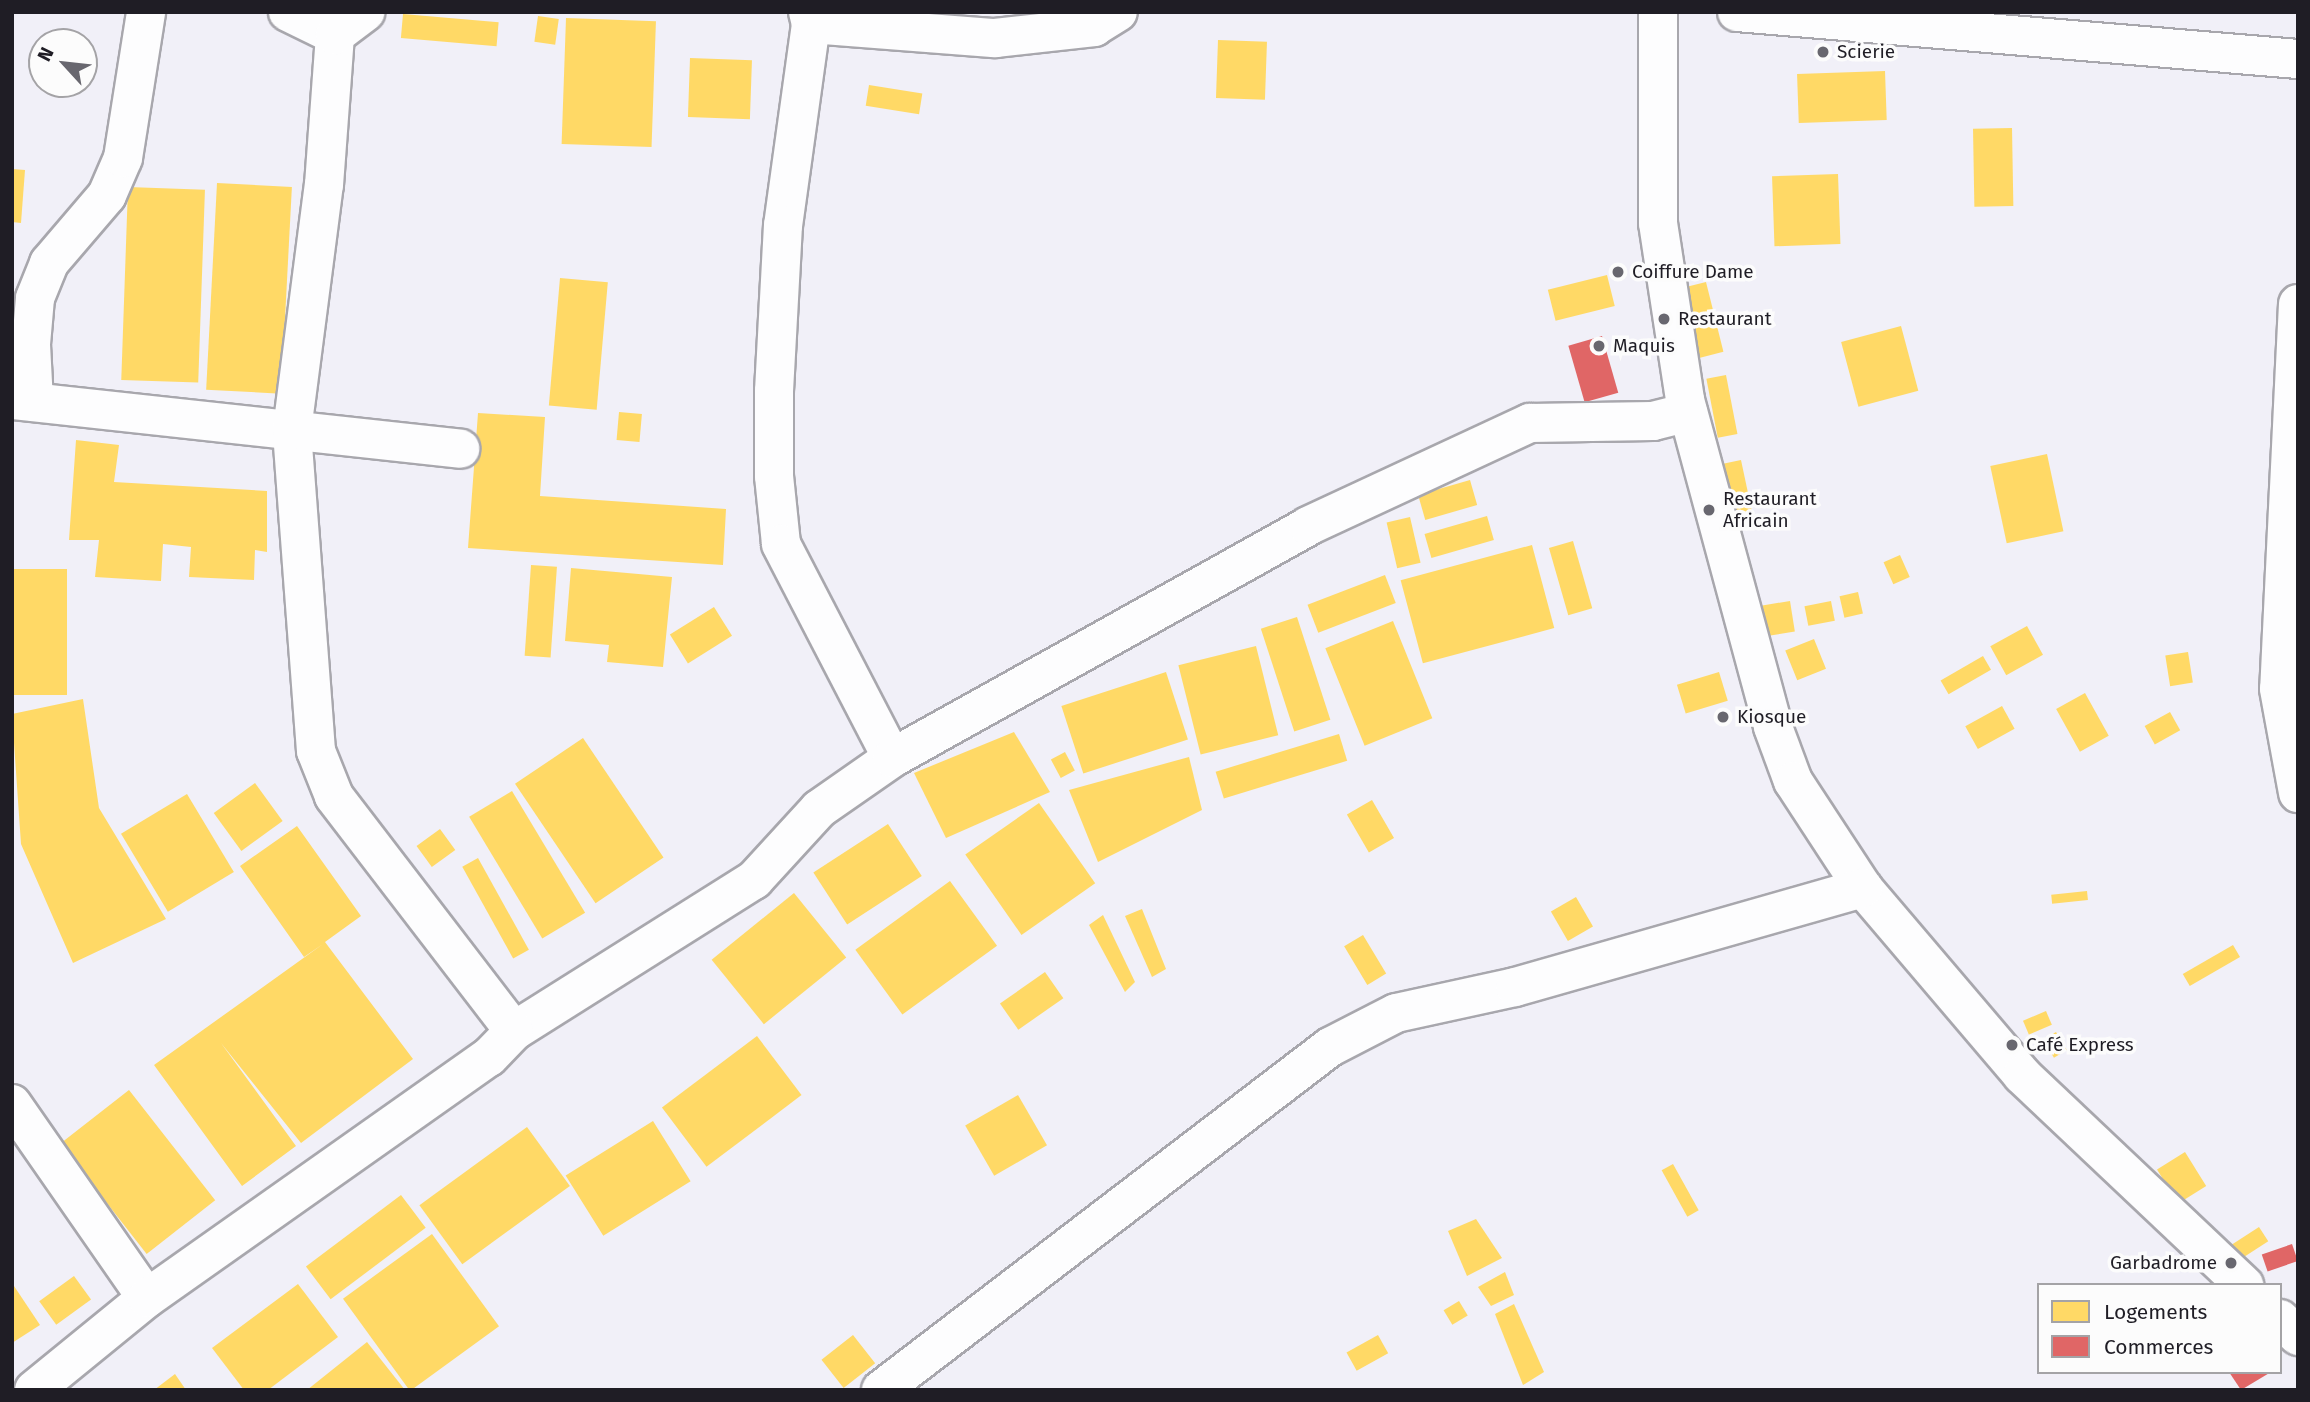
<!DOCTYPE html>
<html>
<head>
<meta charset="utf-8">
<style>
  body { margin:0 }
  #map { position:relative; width:2310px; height:1402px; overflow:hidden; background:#f1f0f8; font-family:"Fira Sans",sans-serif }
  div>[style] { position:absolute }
  .homes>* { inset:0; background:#ffd966; transform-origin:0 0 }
  .shops>* { inset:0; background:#e06666; transform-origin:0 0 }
  .roads { filter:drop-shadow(2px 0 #a8a7ad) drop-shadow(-2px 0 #a8a7ad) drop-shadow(0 2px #a8a7ad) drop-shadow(0 -2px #a8a7ad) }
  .minor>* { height:38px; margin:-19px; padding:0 19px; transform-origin:19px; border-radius:19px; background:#fdfdfe }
  .dots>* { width:19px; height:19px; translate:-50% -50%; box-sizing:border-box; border:4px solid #fcfcfc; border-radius:50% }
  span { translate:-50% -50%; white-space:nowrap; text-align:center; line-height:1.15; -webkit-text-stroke:7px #fcfcfc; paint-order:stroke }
  .poi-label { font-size:19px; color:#1f1d25 }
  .left { translate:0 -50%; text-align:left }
  .right { translate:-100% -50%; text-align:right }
  .frame { position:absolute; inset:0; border:14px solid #1f1d25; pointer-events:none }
  .legend { position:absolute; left:2037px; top:1283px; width:245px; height:91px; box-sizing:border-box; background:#fcfcfc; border:2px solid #a4a3a6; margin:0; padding:9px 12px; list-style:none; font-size:21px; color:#1f1d25 }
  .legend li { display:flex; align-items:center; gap:14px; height:35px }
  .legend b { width:35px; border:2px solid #a4a3a6 }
  .north { position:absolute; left:28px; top:28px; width:70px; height:70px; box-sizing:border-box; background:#fcfcfc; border:2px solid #a4a3a6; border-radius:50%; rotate:297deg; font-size:19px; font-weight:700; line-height:28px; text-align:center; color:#1f1d25 }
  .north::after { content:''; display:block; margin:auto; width:24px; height:32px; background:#68676f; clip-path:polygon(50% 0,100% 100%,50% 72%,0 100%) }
</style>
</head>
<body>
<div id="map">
  <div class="homes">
    <i style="left:403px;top:14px;width:96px;height:24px;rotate:5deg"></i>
    <i style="left:538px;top:16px;width:21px;height:26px;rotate:8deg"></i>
    <i style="left:566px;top:18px;width:90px;height:126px;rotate:2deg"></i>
    <i style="left:1218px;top:40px;width:49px;height:58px;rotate:2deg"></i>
    <i style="left:690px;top:58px;width:62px;height:59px;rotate:2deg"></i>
    <i style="left:1885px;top:71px;width:49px;height:88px;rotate:88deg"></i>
    <i style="left:869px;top:85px;width:54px;height:21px;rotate:9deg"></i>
    <i style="left:2012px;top:128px;width:78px;height:39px;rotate:89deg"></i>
    <i style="clip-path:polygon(12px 169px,25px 170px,21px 223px,12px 222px)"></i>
    <i style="left:1838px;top:174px;width:70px;height:66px;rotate:88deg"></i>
    <i style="left:217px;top:183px;width:75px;height:207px;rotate:3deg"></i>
    <i style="left:128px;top:187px;width:77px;height:193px;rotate:2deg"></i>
    <i style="left:1607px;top:275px;width:32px;height:61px;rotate:76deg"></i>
    <i style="left:560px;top:278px;width:48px;height:128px;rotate:5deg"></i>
    <i style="left:1706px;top:282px;width:72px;height:29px;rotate:76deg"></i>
    <i style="left:1901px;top:326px;width:67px;height:62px;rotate:75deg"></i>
    <i style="left:1726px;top:375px;width:60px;height:20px;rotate:79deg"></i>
    <i style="left:619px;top:412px;width:23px;height:28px;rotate:5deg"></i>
    <i style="clip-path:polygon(478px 413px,545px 417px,540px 496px,726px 509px,723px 565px,468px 548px)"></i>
    <i style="clip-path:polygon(76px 440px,119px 445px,114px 482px,267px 491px,267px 552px,255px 550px,254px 580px,189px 577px,191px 547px,163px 544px,161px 581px,95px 577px,99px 540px,69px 540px)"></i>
    <i style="left:2047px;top:454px;width:79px;height:58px;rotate:78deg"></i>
    <i style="left:1741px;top:460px;width:52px;height:22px;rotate:78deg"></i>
    <i style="left:1470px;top:480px;width:26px;height:54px;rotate:74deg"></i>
    <i style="left:1487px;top:516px;width:25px;height:65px;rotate:74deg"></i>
    <i style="left:1410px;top:517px;width:47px;height:24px;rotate:77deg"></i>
    <i style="left:1573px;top:541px;width:70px;height:25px;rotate:74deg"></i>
    <i style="left:1532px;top:545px;width:86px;height:136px;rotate:75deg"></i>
    <i style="left:1900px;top:555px;width:24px;height:18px;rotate:66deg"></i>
    <i style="left:531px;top:565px;width:26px;height:91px;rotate:4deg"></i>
    <i style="clip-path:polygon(571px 568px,672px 577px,663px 667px,607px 662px,609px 645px,565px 641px)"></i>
    <i style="left:14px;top:569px;width:53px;height:126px"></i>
    <i style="left:1385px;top:575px;width:30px;height:83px;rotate:69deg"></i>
    <i style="left:1858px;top:592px;width:22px;height:19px;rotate:77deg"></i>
    <i style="left:1790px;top:601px;width:31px;height:28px;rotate:81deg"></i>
    <i style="left:1831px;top:601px;width:20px;height:27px;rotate:79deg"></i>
    <i style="left:714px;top:607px;width:34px;height:52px;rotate:58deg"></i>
    <i style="left:1297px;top:617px;width:108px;height:38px;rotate:72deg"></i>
    <i style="left:1393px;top:621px;width:105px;height:73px;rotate:68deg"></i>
    <i style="left:2027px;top:626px;width:33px;height:42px;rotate:61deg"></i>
    <i style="left:1814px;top:639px;width:32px;height:31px;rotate:68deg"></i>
    <i style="left:1256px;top:646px;width:92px;height:80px;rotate:76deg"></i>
    <i style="left:2188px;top:652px;width:31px;height:23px;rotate:81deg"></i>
    <i style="left:1983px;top:656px;width:16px;height:49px;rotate:60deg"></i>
    <i style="left:1166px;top:672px;width:71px;height:110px;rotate:72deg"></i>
    <i style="left:1719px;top:672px;width:30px;height:44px;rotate:73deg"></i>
    <i style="left:2085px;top:693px;width:49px;height:33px;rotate:61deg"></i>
    <i style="clip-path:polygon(83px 699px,99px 808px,166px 919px,73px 963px,21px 844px,12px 714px)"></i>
    <i style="left:2002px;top:706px;width:26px;height:42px;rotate:61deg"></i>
    <i style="left:2170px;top:712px;width:21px;height:29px;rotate:61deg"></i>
    <i style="clip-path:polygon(1014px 732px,1050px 792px,946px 838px,914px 773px)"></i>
    <i style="left:1339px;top:734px;width:28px;height:129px;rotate:73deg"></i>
    <i style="left:583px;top:738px;width:144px;height:82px;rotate:56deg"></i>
    <i style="left:1065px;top:752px;width:21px;height:16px;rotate:62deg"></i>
    <i style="clip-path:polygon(1189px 757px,1202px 810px,1098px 862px,1069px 790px)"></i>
    <i style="left:255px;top:783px;width:47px;height:51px;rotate:54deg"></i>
    <i style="left:512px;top:791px;width:142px;height:50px;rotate:59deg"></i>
    <i style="left:187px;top:794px;width:91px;height:77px;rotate:59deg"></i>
    <i style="left:1372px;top:800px;width:44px;height:29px;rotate:60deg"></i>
    <i style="left:1039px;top:803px;width:98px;height:90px;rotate:55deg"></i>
    <i style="left:888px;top:824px;width:62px;height:89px;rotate:57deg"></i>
    <i style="clip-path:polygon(297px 826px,361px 916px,325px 942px,413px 1059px,301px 1143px,221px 1043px,296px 1146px,242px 1186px,154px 1065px,323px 944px,304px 957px,240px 866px)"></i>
    <i style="left:440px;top:829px;width:26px;height:29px;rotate:54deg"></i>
    <i style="left:478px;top:858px;width:105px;height:18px;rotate:61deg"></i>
    <i style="left:950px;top:881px;width:80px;height:117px;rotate:54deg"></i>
    <i style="left:2087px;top:891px;width:9px;height:36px;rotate:84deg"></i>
    <i style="left:794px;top:893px;width:83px;height:106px;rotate:51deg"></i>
    <i style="left:1576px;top:897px;width:34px;height:29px;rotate:60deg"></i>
    <i style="clip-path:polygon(1142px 909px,1166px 969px,1152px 977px,1125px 916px)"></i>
    <i style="clip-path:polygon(1103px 915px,1135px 982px,1125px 992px,1089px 925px)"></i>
    <i style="left:1363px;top:935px;width:45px;height:22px;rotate:59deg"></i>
    <i style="left:2233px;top:945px;width:14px;height:58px;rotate:60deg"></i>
    <i style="left:1045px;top:972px;width:32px;height:55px;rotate:55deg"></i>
    <i style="left:2046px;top:1011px;width:15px;height:25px;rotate:67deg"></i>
    <i style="left:2056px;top:1032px;width:21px;height:15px;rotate:59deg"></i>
    <i style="left:757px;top:1036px;width:74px;height:119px;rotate:53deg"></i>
    <i style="left:129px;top:1090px;width:140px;height:87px;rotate:52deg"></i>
    <i style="left:1018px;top:1095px;width:58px;height:61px;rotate:60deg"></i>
    <i style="left:653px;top:1121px;width:71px;height:103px;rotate:58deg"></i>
    <i style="left:527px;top:1127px;width:73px;height:133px;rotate:54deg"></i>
    <i style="left:2185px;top:1152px;width:40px;height:33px;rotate:58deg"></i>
    <i style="left:1673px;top:1164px;width:53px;height:13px;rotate:61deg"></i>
    <i style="left:401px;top:1195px;width:41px;height:119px;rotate:53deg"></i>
    <i style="clip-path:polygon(1476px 1219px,1502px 1258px,1467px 1276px,1448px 1231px)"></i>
    <i style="left:2259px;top:1227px;width:17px;height:41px;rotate:57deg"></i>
    <i style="left:432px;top:1234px;width:114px;height:110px;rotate:54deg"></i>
    <i style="clip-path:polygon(1505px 1272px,1514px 1295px,1491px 1306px,1478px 1287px)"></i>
    <i style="left:74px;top:1276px;width:29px;height:43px;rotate:54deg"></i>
    <i style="clip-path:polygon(12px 1283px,40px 1325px,12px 1343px)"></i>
    <i style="clip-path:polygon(298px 1284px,338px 1337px,268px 1390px,244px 1390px,212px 1348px)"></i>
    <i style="left:1459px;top:1301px;width:17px;height:18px;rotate:59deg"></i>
    <i style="clip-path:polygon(1514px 1304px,1544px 1372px,1523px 1385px,1495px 1314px)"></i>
    <i style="left:853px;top:1335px;width:36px;height:40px;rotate:52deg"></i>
    <i style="left:1378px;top:1335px;width:21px;height:36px;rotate:61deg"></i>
    <i style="clip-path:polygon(367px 1342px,405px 1390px,307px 1390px)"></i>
    <i style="clip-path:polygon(175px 1374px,186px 1390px,154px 1390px)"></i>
  </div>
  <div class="shops">
    <i style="left:1602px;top:336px;width:59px;height:35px;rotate:74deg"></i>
    <i style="left:2292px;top:1244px;width:18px;height:32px;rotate:71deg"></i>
    <i style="clip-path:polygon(2229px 1372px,2271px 1372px,2241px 1390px)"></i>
  </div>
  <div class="roads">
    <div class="minor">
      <i style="left:288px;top:12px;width:52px;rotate:26.1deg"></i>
      <i style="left:808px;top:12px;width:12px;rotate:76deg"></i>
      <i style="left:811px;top:24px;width:203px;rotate:97.9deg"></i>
      <i style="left:783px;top:225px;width:166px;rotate:93.1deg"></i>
      <i style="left:774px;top:391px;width:85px;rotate:90deg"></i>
      <i style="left:774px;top:476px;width:68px;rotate:84.1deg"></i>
      <i style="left:781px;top:544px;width:241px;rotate:62.6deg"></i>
      <i style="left:1658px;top:12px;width:211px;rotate:90deg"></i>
      <i style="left:1658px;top:223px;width:179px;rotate:81.3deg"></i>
      <i style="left:1685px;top:400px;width:339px;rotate:74.9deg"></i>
      <i style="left:1773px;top:727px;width:58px;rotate:69.7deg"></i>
      <i style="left:1793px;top:781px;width:128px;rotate:56.8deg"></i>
      <i style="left:1863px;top:888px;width:245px;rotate:49.6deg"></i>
      <i style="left:2022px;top:1075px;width:306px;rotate:43.4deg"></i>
      <i style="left:1737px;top:12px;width:563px;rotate:4.79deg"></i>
      <i style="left:811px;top:24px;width:185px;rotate:4.4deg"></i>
      <i style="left:995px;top:38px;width:100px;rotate:-6.3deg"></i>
      <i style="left:1094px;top:27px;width:28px;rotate:-32deg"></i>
      <i style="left:2298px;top:304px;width:385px;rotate:92.8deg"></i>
      <i style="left:2279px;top:689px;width:106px;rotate:79.6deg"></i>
      <i style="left:12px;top:400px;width:451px;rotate:6.2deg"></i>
      <i style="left:34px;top:402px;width:58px;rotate:-93deg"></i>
      <i style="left:31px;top:344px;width:46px;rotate:-85deg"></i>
      <i style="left:35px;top:298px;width:38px;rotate:-68deg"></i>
      <i style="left:49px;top:263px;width:89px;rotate:-49.5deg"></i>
      <i style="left:107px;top:195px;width:40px;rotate:-66.6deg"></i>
      <i style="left:123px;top:158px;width:148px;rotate:-81deg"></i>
      <i style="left:514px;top:1031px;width:284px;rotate:-32.2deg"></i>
      <i style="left:754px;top:880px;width:96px;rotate:-47.5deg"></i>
      <i style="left:819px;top:809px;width:89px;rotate:-34.9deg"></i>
      <i style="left:892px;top:758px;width:476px;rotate:-29.1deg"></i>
      <i style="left:1308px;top:526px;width:245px;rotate:-24.9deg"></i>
      <i style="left:1530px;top:423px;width:123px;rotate:-0.9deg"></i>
      <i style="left:1653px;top:421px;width:36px;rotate:-14deg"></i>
      <i style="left:12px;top:1104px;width:236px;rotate:55.2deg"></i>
      <i style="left:2280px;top:1319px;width:25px;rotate:43deg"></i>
      <i style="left:34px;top:1390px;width:146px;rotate:-39.2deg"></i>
      <i style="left:147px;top:1298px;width:418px;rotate:-35.2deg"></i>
      <i style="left:489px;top:1057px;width:36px;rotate:-46deg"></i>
      <i style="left:514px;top:1031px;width:296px;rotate:-127.5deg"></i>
      <i style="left:334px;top:796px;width:48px;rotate:-111.8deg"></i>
      <i style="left:316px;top:751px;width:322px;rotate:-94.3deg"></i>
      <i style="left:292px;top:430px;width:247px;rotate:-82.6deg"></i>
      <i style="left:324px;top:185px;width:150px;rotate:-85.8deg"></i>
      <i style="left:335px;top:35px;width:38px;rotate:-37deg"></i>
      <i style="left:881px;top:1390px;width:565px;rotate:-37.38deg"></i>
      <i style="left:1330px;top:1047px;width:74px;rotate:-27.3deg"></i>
      <i style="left:1396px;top:1013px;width:122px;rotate:-12.3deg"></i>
      <i style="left:1515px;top:987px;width:362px;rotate:-15.9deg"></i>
    </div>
  </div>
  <div class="dots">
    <i style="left:1823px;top:52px;background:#68676f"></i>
    <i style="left:1618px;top:272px;background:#68676f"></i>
    <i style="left:1664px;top:319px;background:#68676f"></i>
    <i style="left:1599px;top:346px;background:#68676f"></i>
    <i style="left:1709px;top:510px;background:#68676f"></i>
    <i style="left:1723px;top:717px;background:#68676f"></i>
    <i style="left:2012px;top:1045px;background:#68676f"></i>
    <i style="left:2231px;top:1263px;background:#68676f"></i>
  </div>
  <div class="poi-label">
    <span class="left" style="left:1837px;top:52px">Scierie</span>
    <span class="left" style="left:1632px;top:272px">Coiffure Dame</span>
    <span class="left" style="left:1678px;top:319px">Restaurant</span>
    <span class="left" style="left:1613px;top:346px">Maquis</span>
    <span class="left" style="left:1723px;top:510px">Restaurant<br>Africain</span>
    <span class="left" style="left:1737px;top:717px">Kiosque</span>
    <span class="left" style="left:2026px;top:1045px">Café Express</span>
    <span class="right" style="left:2217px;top:1263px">Garbadrome</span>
  </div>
  <div class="frame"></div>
  <ul class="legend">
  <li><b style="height:19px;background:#ffd966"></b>Logements</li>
  <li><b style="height:19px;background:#e06666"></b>Commerces</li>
  </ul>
  <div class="north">N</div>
</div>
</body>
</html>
